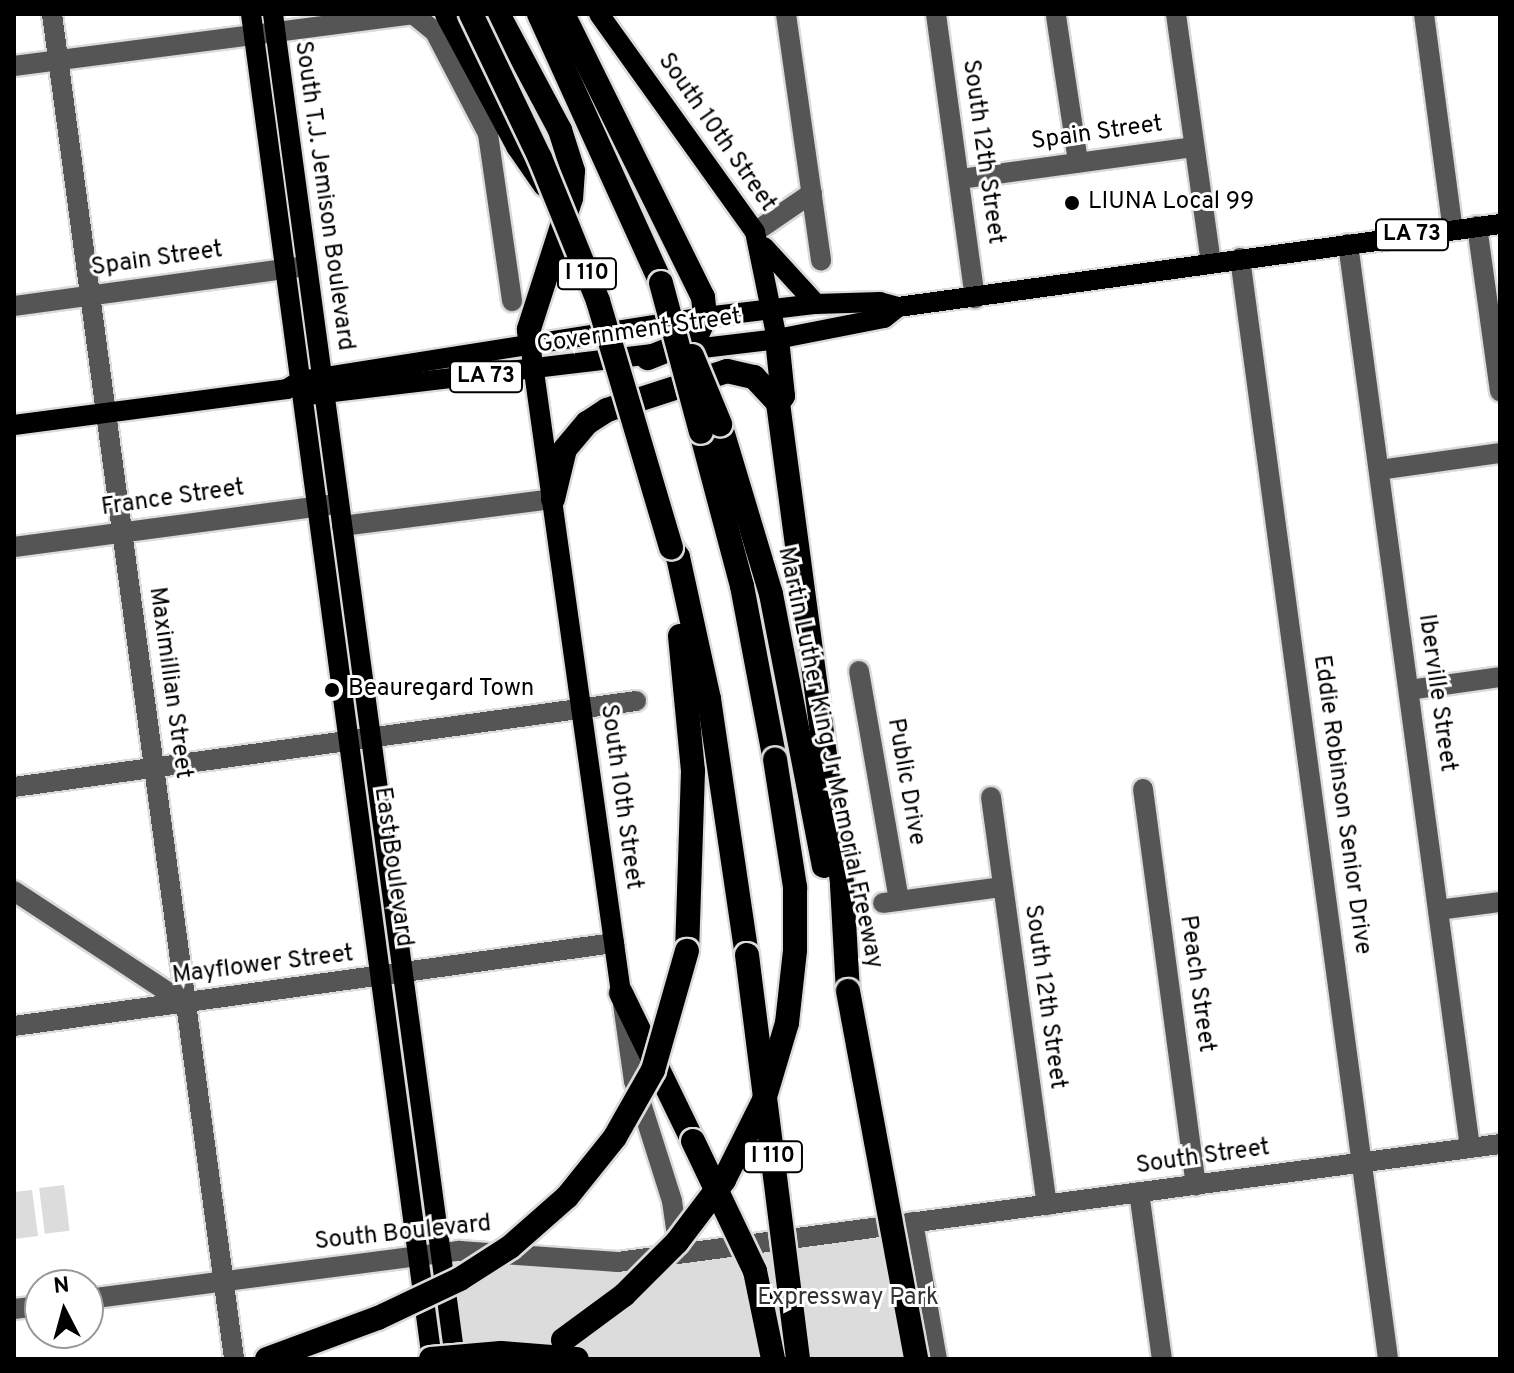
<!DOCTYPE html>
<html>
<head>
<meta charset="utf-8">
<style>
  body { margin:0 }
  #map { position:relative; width:1514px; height:1373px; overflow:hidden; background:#fff; font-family:Overpass,sans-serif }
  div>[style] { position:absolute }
  .green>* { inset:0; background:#dcdcdc; transform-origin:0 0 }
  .roads { filter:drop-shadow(2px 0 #dbdbdb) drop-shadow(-2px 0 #dbdbdb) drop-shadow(0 2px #dbdbdb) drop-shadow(0 -2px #dbdbdb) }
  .minor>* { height:20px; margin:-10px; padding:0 10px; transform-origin:10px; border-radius:10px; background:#555 }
  .major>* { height:20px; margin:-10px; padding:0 10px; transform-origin:10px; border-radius:10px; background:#000 }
  .highway>* { height:24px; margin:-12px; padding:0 12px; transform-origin:12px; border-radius:12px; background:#000 }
  .bridges { filter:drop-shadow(2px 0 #dbdbdb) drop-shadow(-2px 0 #dbdbdb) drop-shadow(0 2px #dbdbdb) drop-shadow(0 -2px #dbdbdb) }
  .highway-bridge>* { height:24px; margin:-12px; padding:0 12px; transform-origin:12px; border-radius:12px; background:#000 }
  .dots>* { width:22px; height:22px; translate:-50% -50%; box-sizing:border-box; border:4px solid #fff; border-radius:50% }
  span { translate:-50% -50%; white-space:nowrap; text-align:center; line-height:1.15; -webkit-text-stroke:6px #fff; paint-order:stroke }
  .shield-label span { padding:2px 6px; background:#fff; border:2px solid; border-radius:6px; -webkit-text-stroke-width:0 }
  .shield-label { font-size:22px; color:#000; font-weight:700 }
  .street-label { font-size:24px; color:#000 }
  .poi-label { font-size:24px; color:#000 }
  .left { translate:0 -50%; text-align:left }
  .park-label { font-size:24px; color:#333 }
  .frame { position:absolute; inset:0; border:16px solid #000; pointer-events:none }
  .north { position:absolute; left:24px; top:1269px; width:80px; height:80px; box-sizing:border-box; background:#fff; border:2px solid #999; border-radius:50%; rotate:354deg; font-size:22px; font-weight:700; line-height:32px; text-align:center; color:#000 }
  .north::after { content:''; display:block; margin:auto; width:28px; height:36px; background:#000; clip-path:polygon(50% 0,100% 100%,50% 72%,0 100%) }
</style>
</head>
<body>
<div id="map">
  <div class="green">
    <i style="left:64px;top:1185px;width:46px;height:25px;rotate:83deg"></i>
    <i style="clip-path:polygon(32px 1190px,38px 1236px,14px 1239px,14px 1192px)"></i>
    <i style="clip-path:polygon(903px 1231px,926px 1359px,461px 1359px,454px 1261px,601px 1270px)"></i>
  </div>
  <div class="roads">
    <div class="minor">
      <i style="left:52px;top:14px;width:1357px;rotate:82.29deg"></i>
      <i style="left:413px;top:14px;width:28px;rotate:39deg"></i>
      <i style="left:435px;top:32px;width:115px;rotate:62.5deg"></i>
      <i style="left:488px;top:134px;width:169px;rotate:81.8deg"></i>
      <i style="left:786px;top:14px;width:249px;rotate:81.9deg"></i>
      <i style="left:936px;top:14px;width:287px;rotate:82.2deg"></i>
      <i style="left:1176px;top:14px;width:250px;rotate:82deg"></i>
      <i style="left:1424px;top:14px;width:218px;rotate:82.4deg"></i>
      <i style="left:1056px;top:16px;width:148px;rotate:81.4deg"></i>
      <i style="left:14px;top:66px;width:401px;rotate:-7.4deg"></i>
      <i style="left:960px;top:179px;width:236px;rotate:-7.8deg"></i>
      <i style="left:1477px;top:226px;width:167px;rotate:82.1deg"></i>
      <i style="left:755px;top:232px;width:69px;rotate:-34.4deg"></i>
      <i style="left:1348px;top:244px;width:912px;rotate:82.31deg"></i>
      <i style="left:1240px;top:258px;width:1111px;rotate:82.34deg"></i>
      <i style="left:14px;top:306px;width:296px;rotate:-7.8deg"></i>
      <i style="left:1379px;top:470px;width:122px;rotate:-8deg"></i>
      <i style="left:342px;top:526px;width:213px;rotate:-7.3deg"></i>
      <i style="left:14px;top:547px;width:327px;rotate:-7.6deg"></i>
      <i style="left:859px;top:671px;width:233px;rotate:80.1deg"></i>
      <i style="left:1409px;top:690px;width:92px;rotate:-8.1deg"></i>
      <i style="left:14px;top:787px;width:628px;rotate:-7.87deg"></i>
      <i style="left:1143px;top:789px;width:400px;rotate:82.4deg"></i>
      <i style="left:991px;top:797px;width:412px;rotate:82.2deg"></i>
      <i style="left:14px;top:891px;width:202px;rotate:33.3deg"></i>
      <i style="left:883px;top:903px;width:120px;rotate:-7.7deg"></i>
      <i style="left:1438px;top:910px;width:63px;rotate:-7.4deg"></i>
      <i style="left:623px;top:1004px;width:78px;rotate:81.9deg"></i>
      <i style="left:634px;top:1081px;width:126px;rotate:72.4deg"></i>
      <i style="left:672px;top:1201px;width:49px;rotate:81.7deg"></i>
      <i style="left:14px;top:1026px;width:606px;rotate:-7.88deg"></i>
      <i style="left:1139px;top:1192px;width:169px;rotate:82.2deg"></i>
      <i style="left:913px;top:1222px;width:139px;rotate:80.1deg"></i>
      <i style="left:88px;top:1299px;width:375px;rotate:-7.4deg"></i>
      <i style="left:460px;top:1251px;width:158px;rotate:4deg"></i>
      <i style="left:618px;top:1262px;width:890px;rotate:-7.62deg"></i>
      <i style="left:14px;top:1309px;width:26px;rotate:-7deg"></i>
    </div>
    <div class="major">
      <i style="left:251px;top:14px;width:1357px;rotate:82.34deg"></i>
      <i style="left:273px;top:14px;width:1357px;rotate:82.29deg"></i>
      <i style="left:599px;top:14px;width:268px;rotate:54.4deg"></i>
      <i style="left:755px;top:232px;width:109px;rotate:78.4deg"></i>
      <i style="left:764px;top:247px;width:77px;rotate:47.6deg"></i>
      <i style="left:530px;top:343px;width:656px;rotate:82.03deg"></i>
      <i style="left:309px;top:395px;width:471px;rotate:-6.8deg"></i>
      <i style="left:777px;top:339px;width:109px;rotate:-11.1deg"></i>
      <i style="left:884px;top:318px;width:18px;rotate:-38deg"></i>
      <i style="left:14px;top:425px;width:275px;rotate:-7.5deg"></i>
      <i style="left:287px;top:389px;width:15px;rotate:-32deg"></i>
      <i style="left:300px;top:381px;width:410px;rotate:-9deg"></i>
      <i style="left:705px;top:317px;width:112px;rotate:-6.7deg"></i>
      <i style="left:816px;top:304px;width:64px;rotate:-1.8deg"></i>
      <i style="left:880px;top:302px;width:19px;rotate:16deg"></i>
      <i style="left:898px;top:307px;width:608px;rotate:-7.85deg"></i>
    </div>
    <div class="highway">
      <i style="left:447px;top:14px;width:150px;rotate:61.7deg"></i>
      <i style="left:518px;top:146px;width:47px;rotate:55.3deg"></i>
      <i style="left:498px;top:14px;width:132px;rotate:61.9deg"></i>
      <i style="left:560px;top:130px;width:43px;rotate:72.4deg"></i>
      <i style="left:573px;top:171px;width:27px;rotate:94deg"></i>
      <i style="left:571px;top:198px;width:138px;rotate:107.8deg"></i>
      <i style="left:529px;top:329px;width:14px;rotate:86deg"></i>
      <i style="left:539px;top:14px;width:295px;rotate:65.6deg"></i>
      <i style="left:563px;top:14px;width:316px;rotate:63.7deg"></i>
      <i style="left:703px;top:297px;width:20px;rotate:84deg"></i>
      <i style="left:705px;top:317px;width:24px;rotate:114deg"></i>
      <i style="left:695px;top:339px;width:51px;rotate:158deg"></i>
      <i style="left:777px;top:339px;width:57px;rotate:84deg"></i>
      <i style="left:783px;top:396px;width:9px;rotate:126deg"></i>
      <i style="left:778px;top:403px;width:486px;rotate:82.4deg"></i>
      <i style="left:842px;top:885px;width:106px;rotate:86.8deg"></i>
      <i style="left:720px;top:424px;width:177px;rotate:73.3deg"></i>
      <i style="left:771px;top:594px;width:277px;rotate:79deg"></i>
      <i style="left:701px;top:432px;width:159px;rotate:75.1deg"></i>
      <i style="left:742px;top:586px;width:177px;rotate:79.3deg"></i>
      <i style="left:553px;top:499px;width:51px;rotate:-76.5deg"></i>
      <i style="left:565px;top:449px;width:34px;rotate:-50deg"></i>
      <i style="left:587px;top:423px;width:24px;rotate:-33deg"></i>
      <i style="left:607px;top:410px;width:126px;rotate:-18deg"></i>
      <i style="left:727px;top:371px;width:28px;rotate:13deg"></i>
      <i style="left:754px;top:377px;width:35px;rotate:47deg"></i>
      <i style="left:671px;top:547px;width:12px;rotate:55deg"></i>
      <i style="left:678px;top:557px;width:145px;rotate:77.7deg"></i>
      <i style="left:709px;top:699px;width:259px;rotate:81.6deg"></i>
      <i style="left:680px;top:636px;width:136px;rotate:84.5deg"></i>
      <i style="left:693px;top:771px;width:180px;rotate:91.9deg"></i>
      <i style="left:621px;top:993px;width:165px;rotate:64.1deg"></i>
    </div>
  </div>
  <div class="bridges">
    <div class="highway-bridge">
      <i style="left:471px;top:14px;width:160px;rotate:64.4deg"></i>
      <i style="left:540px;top:158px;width:154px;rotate:67.9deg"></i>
      <i style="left:598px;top:301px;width:257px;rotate:73.5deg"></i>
      <i style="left:661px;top:283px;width:154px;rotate:75deg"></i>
      <i style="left:692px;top:356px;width:74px;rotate:67.6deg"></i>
      <i style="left:747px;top:955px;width:407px;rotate:82.8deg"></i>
      <i style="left:848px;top:991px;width:374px;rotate:79.5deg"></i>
      <i style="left:693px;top:1141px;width:144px;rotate:64.5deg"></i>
      <i style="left:755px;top:1271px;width:90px;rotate:78.4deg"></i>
      <i style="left:563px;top:1340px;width:76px;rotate:-36.4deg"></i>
      <i style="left:624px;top:1295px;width:75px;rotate:-45deg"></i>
      <i style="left:677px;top:1242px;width:78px;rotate:-52.8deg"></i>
      <i style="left:724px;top:1180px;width:89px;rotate:-63.4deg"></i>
      <i style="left:764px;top:1100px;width:80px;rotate:-73.4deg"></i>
      <i style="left:787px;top:1023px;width:73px;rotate:-83.7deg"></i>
      <i style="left:795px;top:950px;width:63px;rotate:-90deg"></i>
      <i style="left:795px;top:887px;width:129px;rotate:-98.9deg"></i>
      <i style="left:267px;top:1359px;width:118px;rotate:-20.3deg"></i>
      <i style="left:378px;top:1318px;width:91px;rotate:-25.4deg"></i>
      <i style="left:460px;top:1279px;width:59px;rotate:-32.6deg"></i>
      <i style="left:510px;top:1247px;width:76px;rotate:-41.3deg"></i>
      <i style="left:567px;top:1197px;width:77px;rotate:-51.3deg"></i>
      <i style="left:615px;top:1137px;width:77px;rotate:-60.4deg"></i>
      <i style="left:653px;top:1070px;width:124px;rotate:-74.1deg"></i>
      <i style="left:431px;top:1359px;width:70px;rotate:-4.9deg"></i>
      <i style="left:501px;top:1353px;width:76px;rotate:4.5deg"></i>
    </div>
  </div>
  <div class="dots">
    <i style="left:1072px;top:203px;background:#000"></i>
    <i style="left:332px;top:690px;background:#000"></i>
  </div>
  <div class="shield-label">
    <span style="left:1412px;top:235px">LA 73</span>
    <span style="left:587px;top:274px">I 110</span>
    <span style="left:486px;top:377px">LA 73</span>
    <span style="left:773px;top:1157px">I 110</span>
  </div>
  <div class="street-label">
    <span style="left:716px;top:133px;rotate:55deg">South 10th Street</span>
    <span style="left:1097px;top:134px;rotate:-8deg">Spain Street</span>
    <span style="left:982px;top:152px;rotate:82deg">South 12th Street</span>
    <span style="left:323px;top:196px;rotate:82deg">South T.J. Jemison Boulevard</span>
    <span style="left:157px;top:260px;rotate:-8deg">Spain Street</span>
    <span style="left:639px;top:332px;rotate:-8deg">Government Street</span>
    <span style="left:173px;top:499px;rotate:-8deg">France Street</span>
    <span style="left:169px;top:683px;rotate:82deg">Maximillian Street</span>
    <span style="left:1436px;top:693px;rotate:82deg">Iberville Street</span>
    <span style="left:829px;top:758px;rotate:78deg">Martin Luther King Jr Memorial Freeway</span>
    <span style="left:905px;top:782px;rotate:80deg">Public Drive</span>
    <span style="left:620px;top:797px;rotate:82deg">South 10th Street</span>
    <span style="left:1341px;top:805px;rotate:82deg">Eddie Robinson Senior Drive</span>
    <span style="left:392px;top:867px;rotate:82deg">East Boulevard</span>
    <span style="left:263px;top:966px;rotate:-7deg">Mayflower Street</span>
    <span style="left:1196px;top:984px;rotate:82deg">Peach Street</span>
    <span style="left:1044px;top:997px;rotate:82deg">South 12th Street</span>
    <span style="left:1203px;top:1158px;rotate:-8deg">South Street</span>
    <span style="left:403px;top:1234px;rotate:-6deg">South Boulevard</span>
  </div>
  <div class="poi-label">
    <span class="left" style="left:1088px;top:203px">LIUNA Local 99</span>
    <span class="left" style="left:348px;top:690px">Beauregard Town</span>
  </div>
  <div class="park-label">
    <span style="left:848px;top:1299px">Expressway Park</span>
  </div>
  <div class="frame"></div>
  <div class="north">N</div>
</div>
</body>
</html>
